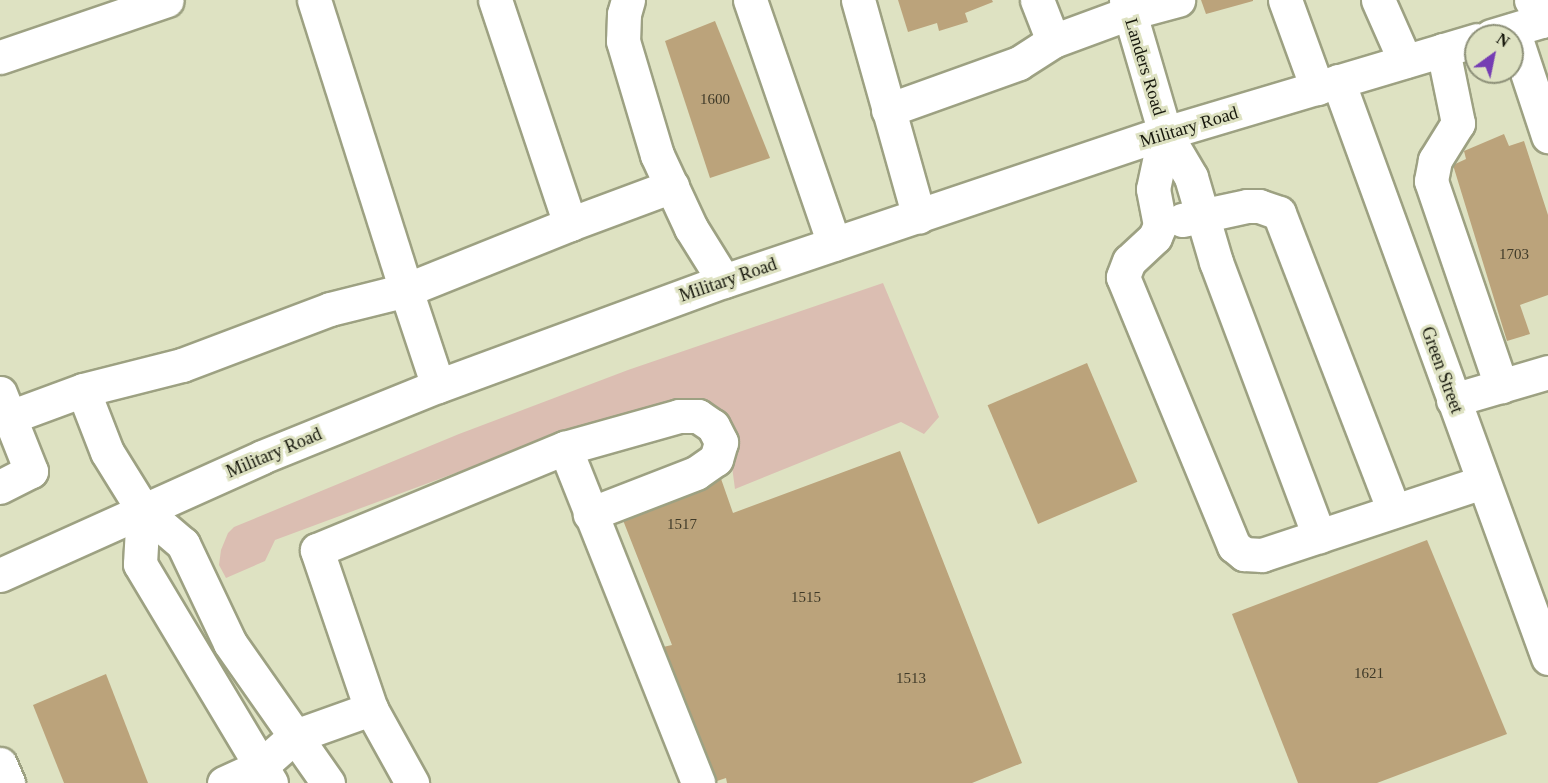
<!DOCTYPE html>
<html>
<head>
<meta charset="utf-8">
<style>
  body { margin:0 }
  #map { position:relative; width:1548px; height:783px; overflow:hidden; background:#dee2c2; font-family:Georgia,serif }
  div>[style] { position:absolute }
  .green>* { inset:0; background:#dbbeb2 }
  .building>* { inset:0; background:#bba37b; transform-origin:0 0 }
  .roads { filter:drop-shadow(2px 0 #9da182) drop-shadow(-2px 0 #9da182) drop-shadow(0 2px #9da182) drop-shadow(0 -2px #9da182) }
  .minor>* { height:33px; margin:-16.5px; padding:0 16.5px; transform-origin:16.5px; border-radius:16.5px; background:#fff }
  .major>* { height:33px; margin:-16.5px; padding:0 16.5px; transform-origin:16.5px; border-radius:16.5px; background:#fff }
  span { translate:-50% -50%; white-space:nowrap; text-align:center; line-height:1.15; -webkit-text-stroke:6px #dee2c2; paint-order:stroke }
  .number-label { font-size:15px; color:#3f3a28 }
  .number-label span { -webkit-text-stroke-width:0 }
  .street-label { font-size:18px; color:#16170c }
  .north { position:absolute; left:1464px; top:24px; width:60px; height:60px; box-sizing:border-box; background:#dee2c2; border:2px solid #8e9179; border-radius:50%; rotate:33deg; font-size:16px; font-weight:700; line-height:24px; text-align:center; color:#16170c }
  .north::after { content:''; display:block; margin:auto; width:21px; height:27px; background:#753db3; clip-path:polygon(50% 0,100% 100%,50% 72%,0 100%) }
</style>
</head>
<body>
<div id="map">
  <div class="green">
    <i style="clip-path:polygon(883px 283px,939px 417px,924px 434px,901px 422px,735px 489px,731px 459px,734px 427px,696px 399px,676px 401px,512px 452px,275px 540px,265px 561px,226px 578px,219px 565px,221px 550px,228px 533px,234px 527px,459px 434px,628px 370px)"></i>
  </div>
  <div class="building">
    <i style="clip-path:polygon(898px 0,992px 0,993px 2px,965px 13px,968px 22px,939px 31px,937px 23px,908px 32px)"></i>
    <i style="clip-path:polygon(1201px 0,1253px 0,1253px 1px,1206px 14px)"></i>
    <i style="clip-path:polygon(715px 21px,770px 158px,710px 178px,665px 41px)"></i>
    <i style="clip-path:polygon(1504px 134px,1509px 146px,1524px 141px,1548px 215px,1548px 295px,1520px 305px,1530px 334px,1507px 341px,1453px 165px,1466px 159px,1464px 151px)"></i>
    <i style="left:1087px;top:363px;width:129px;height:108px;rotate:67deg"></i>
    <i style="clip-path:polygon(900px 451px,1022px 763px,972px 783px,727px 783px,726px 778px,717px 781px,663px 647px,672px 645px,619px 510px,719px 473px,733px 513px)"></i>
    <i style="clip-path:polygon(1427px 540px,1507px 734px,1377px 783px,1298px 783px,1232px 614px)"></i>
    <i style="clip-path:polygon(106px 674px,148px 783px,64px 783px,33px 705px)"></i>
  </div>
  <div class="roads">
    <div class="minor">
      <i style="left:314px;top:0;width:304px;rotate:72.4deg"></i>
      <i style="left:406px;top:290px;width:177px;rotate:-21.9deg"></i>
      <i style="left:570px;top:224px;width:236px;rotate:-108.5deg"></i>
      <i style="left:628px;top:0;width:15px;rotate:106deg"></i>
      <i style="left:624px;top:14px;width:27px;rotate:92deg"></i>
      <i style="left:623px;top:41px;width:119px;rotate:73.4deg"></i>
      <i style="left:657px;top:155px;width:81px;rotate:65deg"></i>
      <i style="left:691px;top:228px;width:62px;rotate:58.1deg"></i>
      <i style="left:750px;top:0;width:258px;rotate:71deg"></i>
      <i style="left:858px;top:0;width:225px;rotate:74.3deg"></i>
      <i style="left:1037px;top:0;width:44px;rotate:68.7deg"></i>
      <i style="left:1126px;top:0;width:139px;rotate:73.7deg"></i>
      <i style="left:1165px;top:133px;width:51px;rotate:59.4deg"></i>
      <i style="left:1191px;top:177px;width:89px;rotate:73.6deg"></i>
      <i style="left:1216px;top:262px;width:293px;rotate:69.4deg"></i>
      <i style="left:1285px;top:0;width:94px;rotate:70deg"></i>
      <i style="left:1378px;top:0;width:67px;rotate:66.1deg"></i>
      <i style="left:1531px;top:0;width:24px;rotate:60deg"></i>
      <i style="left:1513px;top:30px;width:112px;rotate:71.7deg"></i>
      <i style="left:1443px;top:50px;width:75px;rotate:78.4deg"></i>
      <i style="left:1458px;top:123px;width:44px;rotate:121.9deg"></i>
      <i style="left:1435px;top:160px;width:21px;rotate:101deg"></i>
      <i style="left:1431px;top:181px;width:217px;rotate:71.1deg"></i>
      <i style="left:0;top:57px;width:176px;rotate:-18.8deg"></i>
      <i style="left:1338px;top:81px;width:614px;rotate:70deg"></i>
      <i style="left:888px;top:110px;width:139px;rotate:-19.7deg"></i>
      <i style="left:1019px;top:63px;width:40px;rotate:-32.9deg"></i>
      <i style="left:1053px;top:41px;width:81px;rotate:-20.2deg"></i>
      <i style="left:1129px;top:13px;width:51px;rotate:-14.9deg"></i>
      <i style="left:1165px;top:133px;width:57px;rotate:102.1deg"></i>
      <i style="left:1153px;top:189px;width:37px;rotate:79deg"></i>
      <i style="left:1160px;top:225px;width:13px;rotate:113deg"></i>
      <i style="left:1155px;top:237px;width:35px;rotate:137deg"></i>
      <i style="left:1129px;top:261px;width:17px;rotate:111deg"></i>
      <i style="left:1123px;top:277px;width:291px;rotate:67.6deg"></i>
      <i style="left:1234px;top:546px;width:13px;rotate:39deg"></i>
      <i style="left:1244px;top:554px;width:18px;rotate:3deg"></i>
      <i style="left:1262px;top:555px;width:233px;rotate:-18.3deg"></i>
      <i style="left:1182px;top:220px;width:66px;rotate:-12.2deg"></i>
      <i style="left:1247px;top:206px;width:12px"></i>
      <i style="left:1259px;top:206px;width:21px;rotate:19deg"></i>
      <i style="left:1279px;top:213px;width:319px;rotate:68.9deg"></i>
      <i style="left:570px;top:224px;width:109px;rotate:-20.4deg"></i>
      <i style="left:0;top:393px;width:84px;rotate:68.3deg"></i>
      <i style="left:31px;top:471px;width:35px;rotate:153deg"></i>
      <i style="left:1453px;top:400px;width:99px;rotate:-16.4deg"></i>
      <i style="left:10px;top:417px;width:78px;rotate:-20.3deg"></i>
      <i style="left:565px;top:448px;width:118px;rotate:-15.7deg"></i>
      <i style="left:679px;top:416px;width:19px"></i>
      <i style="left:698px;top:416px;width:18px;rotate:34deg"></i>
      <i style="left:713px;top:426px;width:18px;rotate:63deg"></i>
      <i style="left:721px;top:442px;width:18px;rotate:106deg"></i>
      <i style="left:716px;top:459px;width:24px;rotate:145deg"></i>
      <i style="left:696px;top:473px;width:114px;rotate:158.9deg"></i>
      <i style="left:143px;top:510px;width:54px;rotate:93.2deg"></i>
      <i style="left:140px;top:564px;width:255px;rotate:59.1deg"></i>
      <i style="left:371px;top:709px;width:85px;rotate:61deg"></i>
      <i style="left:0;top:764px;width:21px;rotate:67deg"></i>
      <i style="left:224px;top:783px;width:41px;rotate:-24.7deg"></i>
      <i style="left:261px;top:766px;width:45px;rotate:-41.4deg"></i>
      <i style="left:295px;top:736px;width:81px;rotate:-19.6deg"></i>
      <i style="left:371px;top:709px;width:168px;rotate:-108.8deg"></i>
      <i style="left:317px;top:550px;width:268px;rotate:-22.4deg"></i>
      <i style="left:565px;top:448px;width:360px;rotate:68.3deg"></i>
      <i style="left:328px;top:783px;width:171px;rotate:-125deg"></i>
      <i style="left:230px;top:643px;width:110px;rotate:-115.4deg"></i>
      <i style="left:183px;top:544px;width:52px;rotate:-139.6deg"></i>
      <i style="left:143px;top:510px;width:68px;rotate:-121.8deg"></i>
      <i style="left:107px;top:452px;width:66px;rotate:-111.2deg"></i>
      <i style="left:83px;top:390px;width:102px;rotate:-14.2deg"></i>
      <i style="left:182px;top:365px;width:158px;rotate:-20.7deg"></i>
      <i style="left:330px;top:309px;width:78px;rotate:-14deg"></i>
      <i style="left:406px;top:290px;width:101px;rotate:71.6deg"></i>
    </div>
    <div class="major">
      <i style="left:1491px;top:36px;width:59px;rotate:-16.6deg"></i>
      <i style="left:0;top:575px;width:287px;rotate:-24.2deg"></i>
      <i style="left:262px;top:457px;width:190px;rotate:-22deg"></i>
      <i style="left:438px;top:386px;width:305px;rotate:-20.2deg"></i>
      <i style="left:724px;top:281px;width:465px;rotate:-18.6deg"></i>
      <i style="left:1165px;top:133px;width:325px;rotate:-16.6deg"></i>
    </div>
  </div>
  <div class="number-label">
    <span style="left:715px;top:100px">1600</span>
    <span style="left:1514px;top:255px">1703</span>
    <span style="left:682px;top:525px">1517</span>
    <span style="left:806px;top:598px">1515</span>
    <span style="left:1369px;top:674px">1621</span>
    <span style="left:911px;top:679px">1513</span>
  </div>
  <div class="street-label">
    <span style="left:1145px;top:67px;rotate:73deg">Landers Road</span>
    <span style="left:1189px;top:127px;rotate:-17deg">Military Road</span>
    <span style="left:728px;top:280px;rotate:-19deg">Military Road</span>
    <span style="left:1442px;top:370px;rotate:70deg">Green Street</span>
    <span style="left:274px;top:453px;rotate:-23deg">Military Road</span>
  </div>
  <div class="north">N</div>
</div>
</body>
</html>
